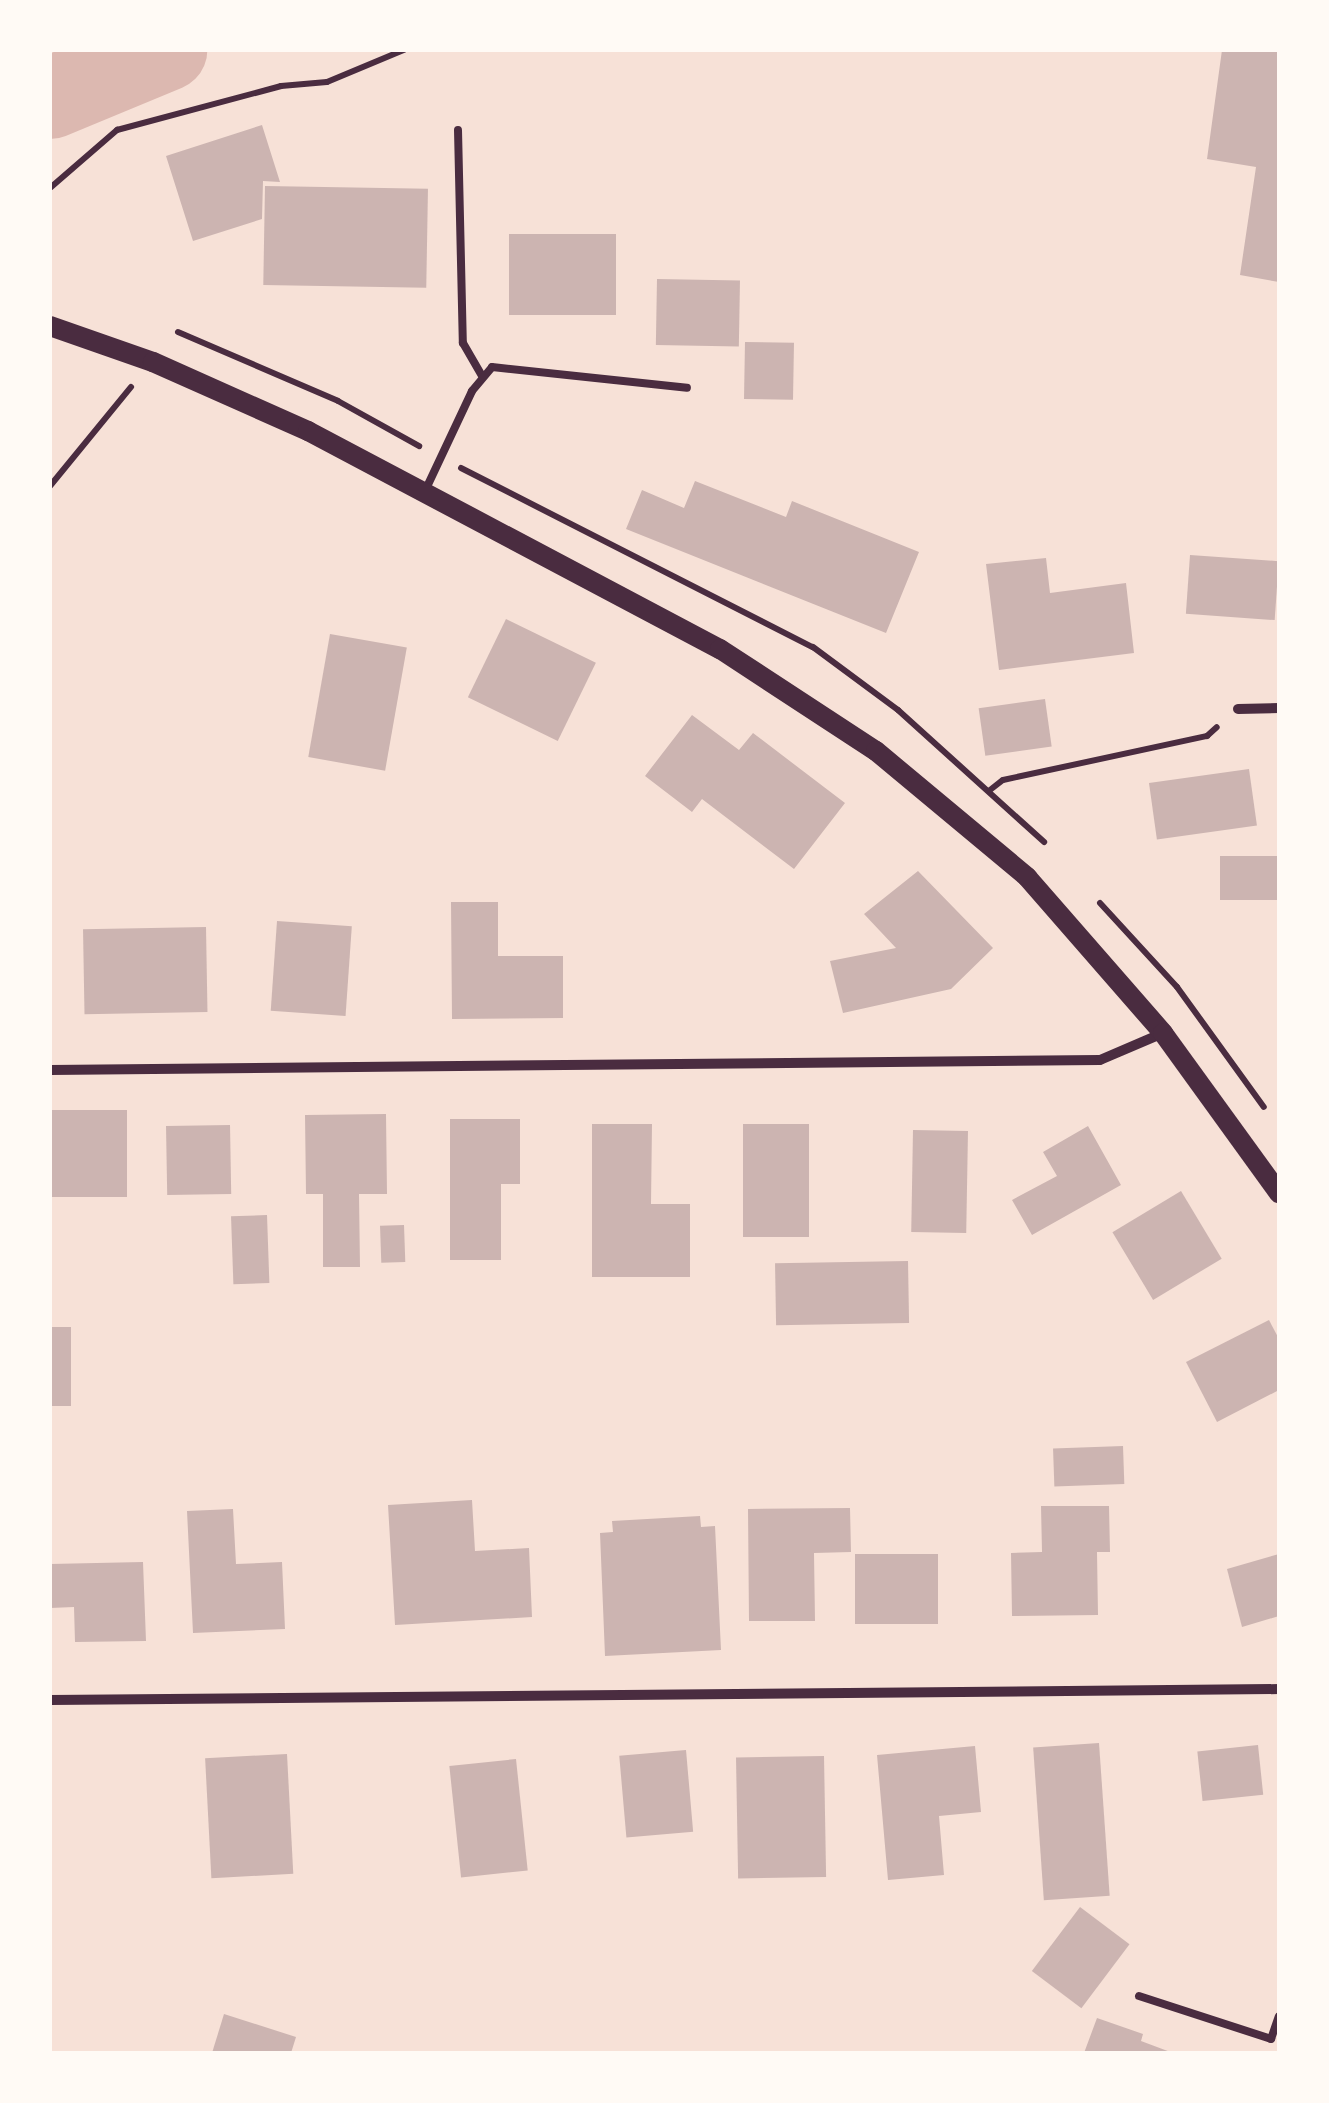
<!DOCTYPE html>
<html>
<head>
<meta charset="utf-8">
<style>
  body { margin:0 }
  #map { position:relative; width:1329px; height:2103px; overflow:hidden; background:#f7e1d7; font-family:"Exo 2",sans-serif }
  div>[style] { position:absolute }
  .river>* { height:82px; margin:-41px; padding:0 41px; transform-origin:41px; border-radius:41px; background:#dcb8b0 }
  .building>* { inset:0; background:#ccb4b1; transform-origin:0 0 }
  .path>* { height:6px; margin:-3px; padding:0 3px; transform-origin:3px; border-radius:3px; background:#4a2c40 }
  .service>* { height:8px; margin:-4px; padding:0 4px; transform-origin:4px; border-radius:4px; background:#4a2c40 }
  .minor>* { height:10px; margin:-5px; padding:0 5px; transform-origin:5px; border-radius:5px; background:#4a2c40 }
  .secondary>* { height:20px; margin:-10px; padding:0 10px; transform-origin:10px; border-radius:10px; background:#4a2c40 }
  span { translate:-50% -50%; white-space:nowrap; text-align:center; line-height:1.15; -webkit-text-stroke:8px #fffaf5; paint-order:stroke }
  .frame { position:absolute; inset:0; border:52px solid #fffaf5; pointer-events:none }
</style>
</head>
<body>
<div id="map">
  <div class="river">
    <i style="left:50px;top:98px;width:126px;rotate:-22.5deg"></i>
  </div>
  <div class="building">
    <i style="clip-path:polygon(1222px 50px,1279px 50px,1279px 282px,1240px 275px,1256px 167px,1207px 159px)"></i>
    <i style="clip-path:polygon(262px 125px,280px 182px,263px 181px,262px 219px,193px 241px,166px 156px)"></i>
    <i style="left:265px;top:186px;width:163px;height:99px;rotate:1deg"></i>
    <i style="left:509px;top:234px;width:107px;height:81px"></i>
    <i style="left:657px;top:279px;width:83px;height:66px;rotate:1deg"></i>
    <i style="left:745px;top:342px;width:49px;height:57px;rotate:1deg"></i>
    <i style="clip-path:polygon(695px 481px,786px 517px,792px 501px,919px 552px,886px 633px,626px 529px,642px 490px,684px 508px)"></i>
    <i style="left:1190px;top:555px;width:89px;height:59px;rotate:4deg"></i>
    <i style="clip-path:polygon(1046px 558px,1050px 593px,1126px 583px,1134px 653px,999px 670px,986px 564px)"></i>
    <i style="left:506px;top:619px;width:100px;height:87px;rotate:26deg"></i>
    <i style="left:330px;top:634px;width:78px;height:125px;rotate:10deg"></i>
    <i style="left:1045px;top:699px;width:48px;height:67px;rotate:82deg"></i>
    <i style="clip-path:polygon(692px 715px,739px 750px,753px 733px,845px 803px,794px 869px,702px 799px,692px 812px,645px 776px)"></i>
    <i style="left:1249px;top:769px;width:57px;height:101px;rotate:82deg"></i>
    <i style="left:1279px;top:856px;width:44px;height:59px;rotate:90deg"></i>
    <i style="clip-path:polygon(918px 871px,993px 948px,951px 989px,843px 1013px,830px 961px,896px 948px,864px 914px)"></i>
    <i style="clip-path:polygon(451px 902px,498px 902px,498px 956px,563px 956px,563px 1018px,452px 1019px)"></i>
    <i style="left:277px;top:921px;width:75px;height:90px;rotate:4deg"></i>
    <i style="left:206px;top:927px;width:85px;height:123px;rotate:89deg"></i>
    <i style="left:50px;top:1110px;width:77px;height:87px"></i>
    <i style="clip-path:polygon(386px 1114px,387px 1194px,359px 1194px,360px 1267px,323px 1267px,323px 1194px,306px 1194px,305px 1115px)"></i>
    <i style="clip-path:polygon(450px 1119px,520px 1119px,520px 1184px,501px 1184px,501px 1260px,450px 1260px)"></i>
    <i style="clip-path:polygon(592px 1124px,652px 1124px,651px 1204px,690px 1204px,690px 1277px,592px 1277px)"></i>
    <i style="left:743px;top:1124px;width:66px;height:113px"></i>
    <i style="left:230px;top:1125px;width:69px;height:64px;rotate:89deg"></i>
    <i style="clip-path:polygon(1088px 1126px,1121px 1185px,1032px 1235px,1012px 1200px,1057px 1176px,1043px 1152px)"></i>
    <i style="left:913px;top:1130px;width:55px;height:102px;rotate:1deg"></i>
    <i style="left:1181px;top:1191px;width:79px;height:80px;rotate:59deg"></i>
    <i style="left:267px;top:1215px;width:68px;height:36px;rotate:88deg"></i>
    <i style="left:404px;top:1225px;width:37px;height:24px;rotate:88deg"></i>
    <i style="left:908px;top:1261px;width:62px;height:133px;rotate:89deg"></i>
    <i style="clip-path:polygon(1269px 1320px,1279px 1339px,1279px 1390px,1217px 1422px,1186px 1362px)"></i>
    <i style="left:50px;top:1327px;width:21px;height:79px"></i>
    <i style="left:1123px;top:1446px;width:38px;height:70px;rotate:88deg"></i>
    <i style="clip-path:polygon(472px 1500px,475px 1551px,529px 1548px,532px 1617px,395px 1625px,388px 1505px)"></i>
    <i style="clip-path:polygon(1041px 1506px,1109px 1506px,1110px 1552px,1097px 1552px,1098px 1615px,1012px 1616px,1011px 1553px,1042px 1552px)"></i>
    <i style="clip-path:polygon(850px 1508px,851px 1552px,814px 1553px,815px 1621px,749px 1621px,748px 1509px)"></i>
    <i style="clip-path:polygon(233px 1509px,236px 1564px,282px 1562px,285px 1629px,193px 1633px,187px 1511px)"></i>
    <i style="clip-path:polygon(700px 1516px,701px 1527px,715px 1526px,721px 1650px,605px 1656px,600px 1533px,613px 1532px,612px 1521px)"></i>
    <i style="left:855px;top:1554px;width:83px;height:70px"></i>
    <i style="clip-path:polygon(1279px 1554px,1279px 1616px,1242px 1627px,1227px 1569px)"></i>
    <i style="clip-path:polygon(143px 1562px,146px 1641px,75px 1642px,74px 1607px,50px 1608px,50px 1564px)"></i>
    <i style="left:1099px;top:1743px;width:153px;height:66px;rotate:86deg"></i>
    <i style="left:1258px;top:1745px;width:50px;height:61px;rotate:84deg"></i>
    <i style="clip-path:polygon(975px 1746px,981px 1812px,939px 1816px,944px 1875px,888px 1880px,877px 1755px)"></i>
    <i style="left:686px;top:1750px;width:82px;height:67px;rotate:85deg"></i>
    <i style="left:287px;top:1754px;width:120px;height:82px;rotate:87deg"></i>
    <i style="left:824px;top:1756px;width:121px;height:88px;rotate:89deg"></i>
    <i style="left:516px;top:1759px;width:112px;height:67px;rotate:84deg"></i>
    <i style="left:1080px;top:1907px;width:62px;height:80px;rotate:37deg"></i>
    <i style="clip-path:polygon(224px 2014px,296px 2037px,291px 2053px,212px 2053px)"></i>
    <i style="clip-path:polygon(1097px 2018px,1143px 2034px,1141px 2041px,1173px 2053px,1084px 2053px)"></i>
  </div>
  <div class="path">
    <i style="left:50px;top:188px;width:89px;rotate:-40.9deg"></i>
    <i style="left:117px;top:130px;width:170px;rotate:-15deg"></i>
    <i style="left:281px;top:86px;width:46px;rotate:-5deg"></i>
    <i style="left:327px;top:82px;width:83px;rotate:-22.6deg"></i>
    <i style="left:178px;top:332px;width:174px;rotate:23.3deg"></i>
    <i style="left:338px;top:401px;width:93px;rotate:29.1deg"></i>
    <i style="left:461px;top:468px;width:395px;rotate:27deg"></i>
    <i style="left:813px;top:647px;width:106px;rotate:36.5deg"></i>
    <i style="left:898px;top:710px;width:197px;rotate:42.1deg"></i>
    <i style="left:50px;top:486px;width:128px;rotate:-50.7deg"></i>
    <i style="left:990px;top:790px;width:16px;rotate:-38deg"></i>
    <i style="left:1003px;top:780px;width:209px;rotate:-12.2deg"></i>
    <i style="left:1207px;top:736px;width:13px;rotate:-42deg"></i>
    <i style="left:1100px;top:903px;width:114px;rotate:47.5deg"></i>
    <i style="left:1177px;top:987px;width:148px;rotate:54.1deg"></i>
  </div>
  <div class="service">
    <i style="left:458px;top:130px;width:213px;rotate:88.7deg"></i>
    <i style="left:463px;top:343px;width:39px;rotate:60deg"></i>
    <i style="left:425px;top:491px;width:110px;rotate:-64.8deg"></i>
    <i style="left:472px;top:391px;width:31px;rotate:-50deg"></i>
    <i style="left:492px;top:367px;width:196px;rotate:6.1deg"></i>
    <i style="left:1139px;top:1996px;width:139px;rotate:18deg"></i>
    <i style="left:1271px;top:2039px;width:24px;rotate:-71deg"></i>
  </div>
  <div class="minor">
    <i style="left:1238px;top:709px;width:41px;rotate:-1.4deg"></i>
    <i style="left:50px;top:1070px;width:1050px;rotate:-0.55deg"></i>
    <i style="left:1100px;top:1060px;width:69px;rotate:-23.2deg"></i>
    <i style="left:50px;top:1700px;width:1229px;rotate:-0.51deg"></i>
  </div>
  <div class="secondary">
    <i style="left:50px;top:326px;width:109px;rotate:19.3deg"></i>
    <i style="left:153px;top:362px;width:170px;rotate:24deg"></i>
    <i style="left:308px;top:431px;width:466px;rotate:27.9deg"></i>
    <i style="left:720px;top:649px;width:186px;rotate:33.2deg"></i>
    <i style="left:876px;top:751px;width:197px;rotate:39.8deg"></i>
    <i style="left:1027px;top:877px;width:207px;rotate:48.9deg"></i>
    <i style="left:1163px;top:1033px;width:198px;rotate:54.1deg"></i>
  </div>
  <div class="frame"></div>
</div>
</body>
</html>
